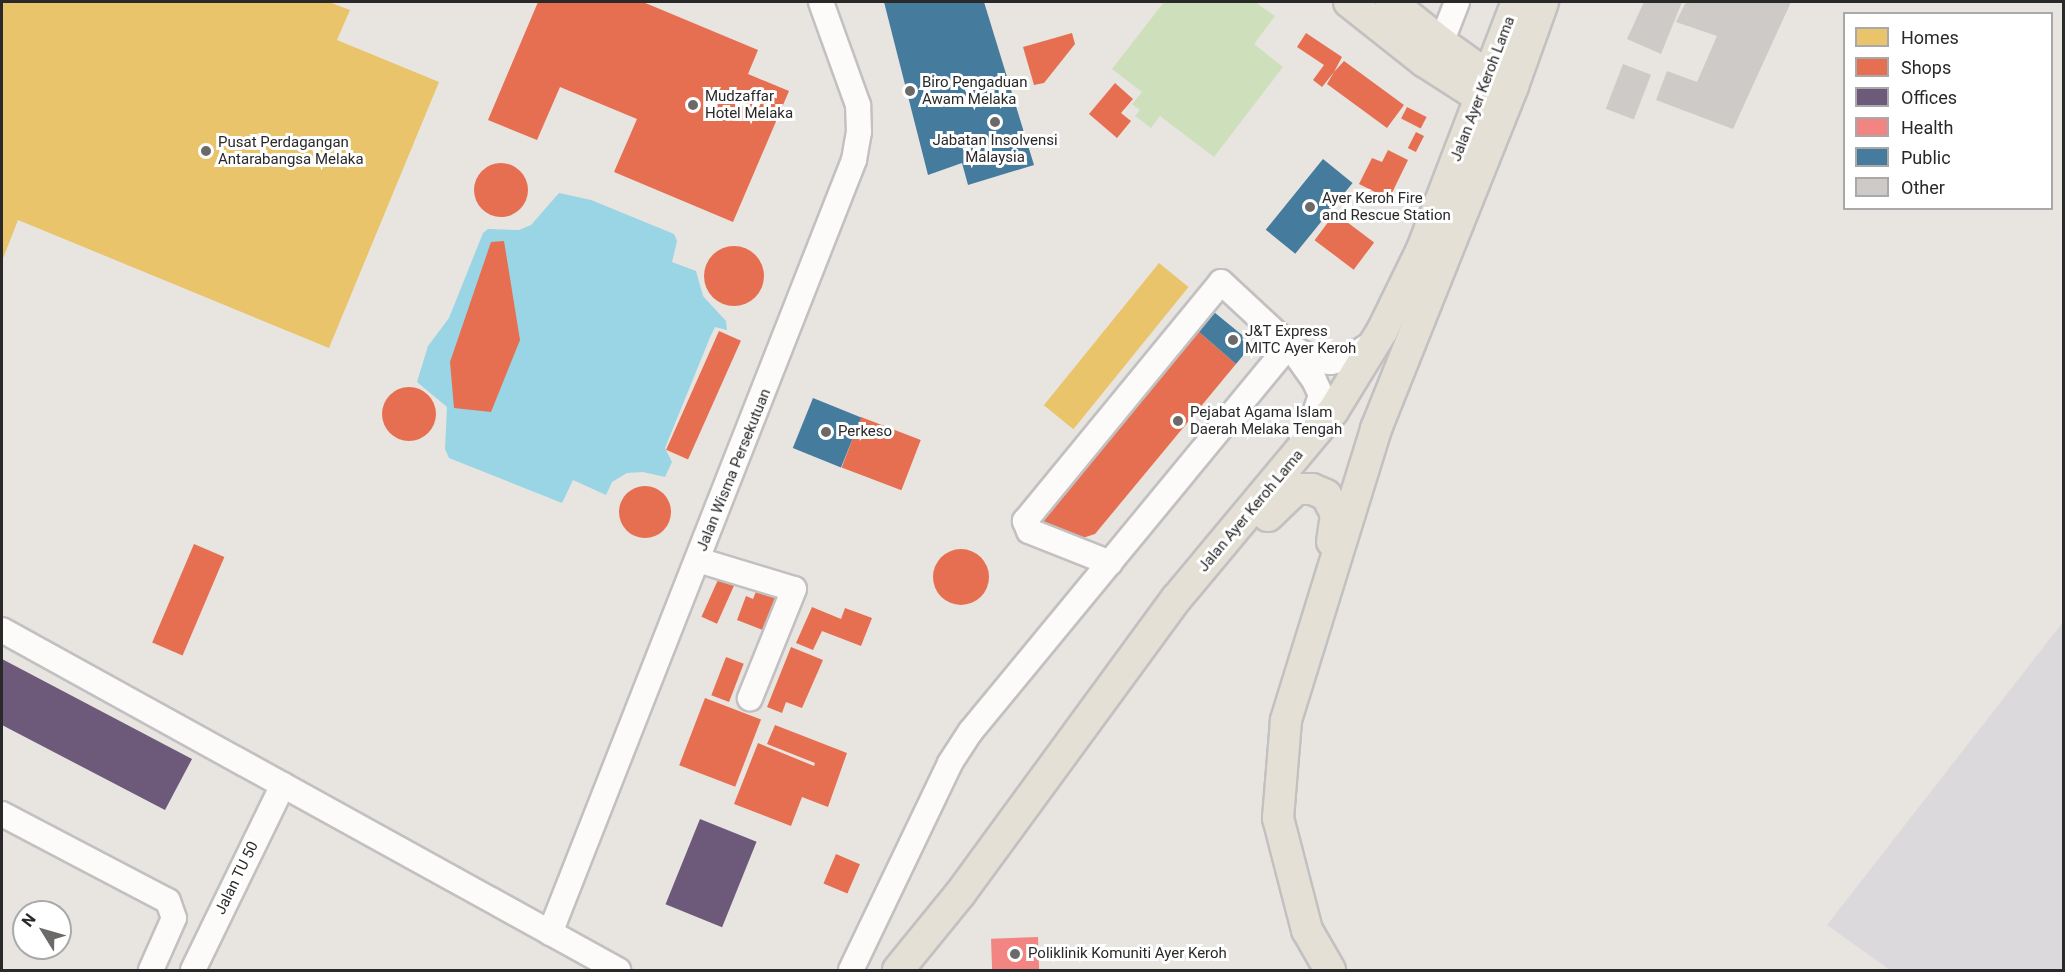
<!DOCTYPE html>
<html>
<head>
<meta charset="utf-8">
<style>
  body { margin:0 }
  #map { position:relative; width:2065px; height:972px; overflow:hidden; background:#e8e4e0; font-family:Roboto,sans-serif }
  div>[style] { position:absolute }
  .industrial>* { inset:0; background:#dbd9db }
  .green>* { inset:0; background:#cde0bb }
  .water>* { inset:0; background:#99d5e4 }
  .homes>* { inset:0; background:#e9c46a; transform-origin:0 0 }
  .shops>* { inset:0; background:#e76f51; transform-origin:0 0 }
  .round { border-radius:50% }
  .offices>* { inset:0; background:#6d597a; transform-origin:0 0 }
  .health>* { inset:0; background:#f28482; transform-origin:0 0 }
  .public>* { inset:0; background:#457b9d; transform-origin:0 0 }
  .building>* { inset:0; background:#cdcac7; transform-origin:0 0 }
  .roads { filter:drop-shadow(2px 0 #c2c0c1) drop-shadow(-2px 0 #c2c0c1) drop-shadow(0 2px #c2c0c1) drop-shadow(0 -2px #c2c0c1) }
  .minor>* { height:24px; margin:-12px; padding:0 12px; transform-origin:12px; border-radius:12px; background:#fcfbfa }
  .major>* { height:30px; margin:-15px; padding:0 15px; transform-origin:15px; border-radius:15px; background:#e5e0d5 }
  .dots>* { width:16px; height:16px; translate:-50% -50%; box-sizing:border-box; border:3px solid #fff; border-radius:50% }
  span { translate:-50% -50%; white-space:nowrap; text-align:center; line-height:1.15; -webkit-text-stroke:6px #fff; paint-order:stroke }
  .poi-label { font-size:15px; color:#292929 }
  .left { translate:0 -50%; text-align:left }
  .street-label { font-size:15px; color:#292929 }
  .frame { position:absolute; inset:0; border:3px solid #292929; pointer-events:none }
  .legend { position:absolute; left:1843px; top:12px; width:210px; height:198px; box-sizing:border-box; background:#fff; border:2px solid #a9a9a9; margin:0; padding:8px 10px; list-style:none; font-size:18px; color:#292929 }
  .legend li { display:flex; align-items:center; gap:12px; height:30px }
  .legend b { width:30px; border:2px solid #a9a9a9 }
  .north { position:absolute; left:12px; top:900px; width:60px; height:60px; box-sizing:border-box; background:#fff; border:2px solid #a9a9a9; border-radius:50%; rotate:307deg; font-size:16px; font-weight:700; line-height:24px; text-align:center; color:#292929 }
  .north::after { content:''; display:block; margin:auto; width:21px; height:27px; background:#6c6a69; clip-path:polygon(50% 0,100% 100%,50% 72%,0 100%) }
</style>
</head>
<body>
<div id="map">
  <div class="industrial">
    <i style="clip-path:polygon(2063px 622px,2063px 970px,1890px 970px,1827px 925px)"></i>
  </div>
  <div class="green">
    <i style="clip-path:polygon(1164px 2px,1255px 2px,1275px 16px,1254px 44px,1283px 67px,1214px 157px,1160px 116px,1151px 128px,1135px 116px,1140px 110px,1132px 104px,1142px 92px,1112px 69px)"></i>
  </div>
  <div class="water">
    <i style="clip-path:polygon(559px 193px,591px 200px,674px 234px,677px 241px,672px 262px,696px 271px,703px 296px,726px 321px,727px 330px,715px 327px,711px 335px,665px 448px,672px 462px,665px 477px,643px 472px,627px 473px,612px 482px,606px 495px,573px 480px,562px 503px,449px 458px,445px 449px,447px 407px,417px 382px,428px 346px,449px 318px,483px 233px,488px 229px,519px 230px,531px 225px)"></i>
  </div>
  <div class="homes">
    <i style="clip-path:polygon(2px 2px,329px 2px,350px 10px,337px 40px,439px 82px,329px 348px,18px 220px,2px 261px)"></i>
    <i style="left:1159px;top:263px;width:38px;height:183px;rotate:39deg"></i>
  </div>
  <div class="shops">
    <i style="clip-path:polygon(538px 2px,643px 2px,758px 50px,748px 74px,789px 91px,733px 222px,614px 172px,637px 119px,560px 87px,537px 140px,488px 120px)"></i>
    <i style="clip-path:polygon(1072px 33px,1075px 44px,1044px 83px,1034px 85px,1023px 47px)"></i>
    <i style="clip-path:polygon(1306px 33px,1342px 57px,1334px 72px,1344px 61px,1404px 105px,1387px 128px,1327px 84px,1334px 72px,1322px 87px,1313px 80px,1324px 65px,1297px 47px)"></i>
    <i style="clip-path:polygon(1115px 83px,1133px 99px,1121px 113px,1131px 121px,1117px 138px,1089px 114px)"></i>
    <i style="left:1407px;top:107px;width:22px;height:13px;rotate:27deg"></i>
    <i style="left:1416px;top:132px;width:9px;height:18px;rotate:27deg"></i>
    <i style="clip-path:polygon(1388px 150px,1408px 160px,1389px 199px,1359px 184px,1372px 158px,1382px 162px)"></i>
    <i class="round" style="left:474px;top:163px;width:54px;height:54px"></i>
    <i style="left:1335px;top:213px;width:49px;height:34px;rotate:37deg"></i>
    <i style="clip-path:polygon(504px 241px,520px 340px,491px 412px,454px 408px,450px 362px,491px 242px)"></i>
    <i class="round" style="left:704px;top:246px;width:60px;height:60px"></i>
    <i style="left:719px;top:331px;width:24px;height:130px;rotate:24deg"></i>
    <i style="clip-path:polygon(1198px 331px,1236px 364px,1095px 534px,1076px 540px,1039px 524px)"></i>
    <i class="round" style="left:382px;top:387px;width:54px;height:54px"></i>
    <i style="left:861px;top:417px;width:64px;height:54px;rotate:21deg"></i>
    <i class="round" style="left:619px;top:486px;width:52px;height:52px"></i>
    <i style="left:194px;top:544px;width:33px;height:107px;rotate:23deg"></i>
    <i class="round" style="left:933px;top:549px;width:56px;height:56px"></i>
    <i style="left:721px;top:573px;width:17px;height:48px;rotate:24deg"></i>
    <i style="clip-path:polygon(759px 584px,781px 593px,765px 631px,737px 620px,746px 596px,753px 599px)"></i>
    <i style="clip-path:polygon(812px 607px,841px 619px,845px 608px,872px 618px,861px 646px,822px 631px,813px 650px,796px 643px)"></i>
    <i style="clip-path:polygon(791px 647px,823px 660px,802px 708px,786px 702px,782px 713px,767px 707px)"></i>
    <i style="left:726px;top:657px;width:19px;height:41px;rotate:21deg"></i>
    <i style="left:705px;top:698px;width:60px;height:72px;rotate:21deg"></i>
    <i style="clip-path:polygon(775px 725px,847px 753px,828px 807px,802px 797px,791px 826px,734px 804px,758px 743px,814px 766px,815px 763px,767px 744px)"></i>
    <i style="left:836px;top:854px;width:26px;height:32px;rotate:23deg"></i>
  </div>
  <div class="offices">
    <i style="clip-path:polygon(2px 659px,192px 759px,165px 810px,2px 725px)"></i>
    <i style="left:700px;top:819px;width:61px;height:92px;rotate:22deg"></i>
  </div>
  <div class="health">
    <i style="left:1038px;top:937px;width:33px;height:47px;rotate:88deg"></i>
  </div>
  <div class="public">
    <i style="clip-path:polygon(884px 2px,984px 2px,1034px 165px,968px 185px,962px 163px,928px 175px)"></i>
    <i style="left:1323px;top:159px;width:38px;height:91px;rotate:39deg"></i>
    <i style="clip-path:polygon(1214px 312px,1242px 335px,1246px 352px,1236px 364px,1198px 331px)"></i>
    <i style="left:813px;top:398px;width:52px;height:54px;rotate:22deg"></i>
  </div>
  <div class="building">
    <i style="clip-path:polygon(1644px 2px,1682px 2px,1661px 54px,1627px 39px)"></i>
    <i style="clip-path:polygon(1686px 2px,1791px 2px,1733px 129px,1656px 100px,1667px 71px,1697px 82px,1717px 36px,1676px 22px)"></i>
    <i style="left:1623px;top:64px;width:30px;height:48px;rotate:21deg"></i>
  </div>
  <div class="roads">
    <div class="minor">
      <i style="left:1436px;top:56px;width:58px;rotate:-68.7deg"></i>
      <i style="left:1293px;top:348px;width:26px;rotate:29deg"></i>
      <i style="left:1316px;top:361px;width:15px;rotate:4deg"></i>
      <i style="left:1331px;top:362px;width:18px;rotate:-13deg"></i>
      <i style="left:1349px;top:358px;width:32px;rotate:-32deg"></i>
      <i style="left:698px;top:560px;width:100px;rotate:16.8deg"></i>
      <i style="left:794px;top:589px;width:118px;rotate:112deg"></i>
      <i style="left:1110px;top:563px;width:87px;rotate:-158.4deg"></i>
      <i style="left:1029px;top:531px;width:11px;rotate:-112deg"></i>
      <i style="left:1025px;top:521px;width:309px;rotate:-50.6deg"></i>
      <i style="left:1221px;top:282px;width:93px;rotate:42.8deg"></i>
      <i style="left:1289px;top:345px;width:43px;rotate:54.5deg"></i>
      <i style="left:1314px;top:380px;width:17px;rotate:65deg"></i>
      <i style="left:1321px;top:395px;width:23px;rotate:108deg"></i>
      <i style="left:1314px;top:417px;width:21px;rotate:127deg"></i>
      <i style="left:2px;top:630px;width:704px;rotate:28.9deg"></i>
      <i style="left:2px;top:814px;width:187px;rotate:27.7deg"></i>
      <i style="left:168px;top:901px;width:18px;rotate:71deg"></i>
      <i style="left:174px;top:918px;width:57px;rotate:113.9deg"></i>
      <i style="left:550px;top:933px;width:831px;rotate:-68.53deg"></i>
      <i style="left:854px;top:160px;width:28px;rotate:-80deg"></i>
      <i style="left:859px;top:132px;width:27px;rotate:-92deg"></i>
      <i style="left:858px;top:105px;width:109px;rotate:-109.8deg"></i>
      <i style="left:193px;top:970px;width:206px;rotate:-64.1deg"></i>
      <i style="left:851px;top:970px;width:229px;rotate:-64.4deg"></i>
      <i style="left:950px;top:763px;width:38px;rotate:-57deg"></i>
      <i style="left:971px;top:731px;width:500px;rotate:-50.52deg"></i>
    </div>
    <div class="major">
      <i style="left:1349px;top:2px;width:97px;rotate:38.3deg"></i>
      <i style="left:1425px;top:62px;width:83px;rotate:32.7deg"></i>
      <i style="left:1391px;top:2px;width:65px;rotate:38.8deg"></i>
      <i style="left:1442px;top:43px;width:57px;rotate:35.7deg"></i>
      <i style="left:1488px;top:76px;width:18px;rotate:22deg"></i>
      <i style="left:1268px;top:516px;width:39px;rotate:-44deg"></i>
      <i style="left:1296px;top:489px;width:16px"></i>
      <i style="left:1312px;top:489px;width:15px;rotate:23deg"></i>
      <i style="left:1326px;top:495px;width:21px;rotate:62deg"></i>
      <i style="left:1336px;top:514px;width:28px;rotate:98deg"></i>
      <i style="left:898px;top:970px;width:98px;rotate:-50.8deg"></i>
      <i style="left:960px;top:894px;width:367px;rotate:-53.8deg"></i>
      <i style="left:1177px;top:598px;width:244px;rotate:-50.2deg"></i>
      <i style="left:1333px;top:411px;width:94px;rotate:-58.5deg"></i>
      <i style="left:1382px;top:331px;width:91px;rotate:-64deg"></i>
      <i style="left:1422px;top:249px;width:265px;rotate:-69deg"></i>
      <i style="left:1330px;top:970px;width:46px;rotate:-119.9deg"></i>
      <i style="left:1307px;top:930px;width:116px;rotate:-104.5deg"></i>
      <i style="left:1278px;top:818px;width:98px;rotate:-85.3deg"></i>
      <i style="left:1286px;top:720px;width:305px;rotate:-72.8deg"></i>
      <i style="left:1376px;top:429px;width:369px;rotate:-68.2deg"></i>
      <i style="left:1513px;top:86px;width:89px;rotate:-70.3deg"></i>
    </div>
  </div>
  <div class="dots">
    <i style="left:910px;top:91px;background:#6c6a69"></i>
    <i style="left:693px;top:105px;background:#6c6a69"></i>
    <i style="left:995px;top:122px;background:#6c6a69"></i>
    <i style="left:206px;top:151px;background:#6c6a69"></i>
    <i style="left:1310px;top:207px;background:#6c6a69"></i>
    <i style="left:1233px;top:340px;background:#6c6a69"></i>
    <i style="left:1178px;top:421px;background:#6c6a69"></i>
    <i style="left:826px;top:432px;background:#6c6a69"></i>
    <i style="left:1015px;top:954px;background:#6c6a69"></i>
  </div>
  <div class="poi-label">
    <span class="left" style="left:922px;top:91px">Biro Pengaduan<br>Awam Melaka</span>
    <span class="left" style="left:705px;top:105px">Mudzaffar<br>Hotel Melaka</span>
    <span style="left:995px;top:149px">Jabatan Insolvensi<br>Malaysia</span>
    <span class="left" style="left:218px;top:151px">Pusat Perdagangan<br>Antarabangsa Melaka</span>
    <span class="left" style="left:1322px;top:207px">Ayer Keroh Fire<br>and Rescue Station</span>
    <span class="left" style="left:1245px;top:340px">J&amp;T Express<br>MITC Ayer Keroh</span>
    <span class="left" style="left:1190px;top:421px">Pejabat Agama Islam<br>Daerah Melaka Tengah</span>
    <span class="left" style="left:838px;top:432px">Perkeso</span>
    <span class="left" style="left:1028px;top:954px">Poliklinik Komuniti Ayer Keroh</span>
  </div>
  <div class="street-label">
    <span style="left:1483px;top:89px;rotate:-69deg">Jalan Ayer Keroh Lama</span>
    <span style="left:734px;top:470px;rotate:-68deg">Jalan Wisma Persekutuan</span>
    <span style="left:1251px;top:511px;rotate:-50deg">Jalan Ayer Keroh Lama</span>
    <span style="left:237px;top:878px;rotate:-64deg">Jalan TU 50</span>
  </div>
  <div class="frame"></div>
  <ul class="legend">
  <li><b style="height:16px;background:#e9c46a"></b>Homes</li>
  <li><b style="height:16px;background:#e76f51"></b>Shops</li>
  <li><b style="height:16px;background:#6d597a"></b>Offices</li>
  <li><b style="height:16px;background:#f28482"></b>Health</li>
  <li><b style="height:16px;background:#457b9d"></b>Public</li>
  <li><b style="height:16px;background:#cdcac7"></b>Other</li>
  </ul>
  <div class="north">N</div>
</div>
</body>
</html>
